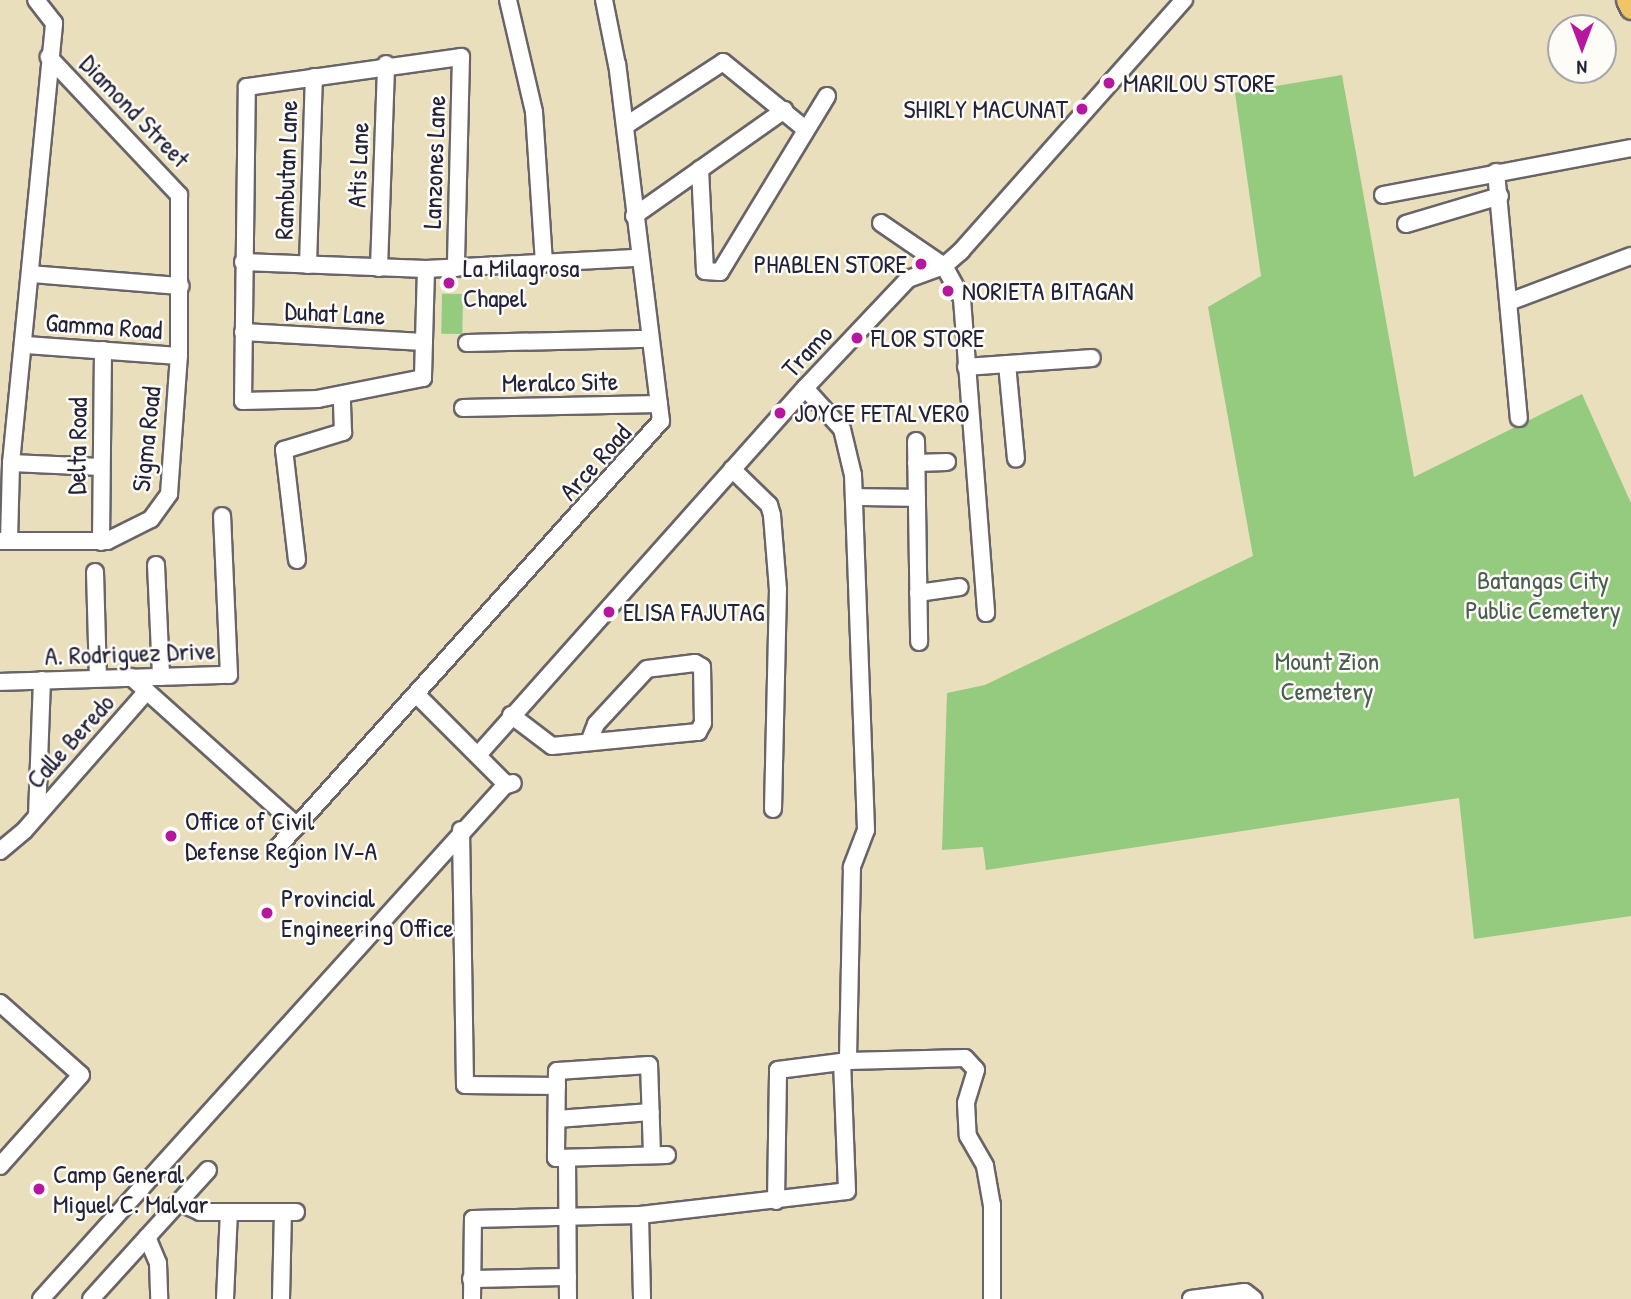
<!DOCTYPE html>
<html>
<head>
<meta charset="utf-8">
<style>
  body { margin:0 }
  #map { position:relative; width:1631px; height:1299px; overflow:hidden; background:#eadfbc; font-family:"Patrick Hand",sans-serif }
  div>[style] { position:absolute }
  .green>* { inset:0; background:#94cb7e; transform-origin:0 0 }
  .roads { filter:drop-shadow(2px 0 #686468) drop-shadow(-2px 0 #686468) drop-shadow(0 2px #686468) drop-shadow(0 -2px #686468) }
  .minor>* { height:16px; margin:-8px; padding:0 8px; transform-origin:8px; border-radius:8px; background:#fff }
  .major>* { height:21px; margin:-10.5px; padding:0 10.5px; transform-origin:10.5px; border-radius:10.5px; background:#f0c469 }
  .dots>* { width:19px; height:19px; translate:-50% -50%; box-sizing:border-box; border:4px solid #fdfcf7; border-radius:50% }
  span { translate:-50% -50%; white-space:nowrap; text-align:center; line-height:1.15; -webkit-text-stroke:5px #fdfcf7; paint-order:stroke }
  .poi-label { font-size:26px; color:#22223b }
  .left { translate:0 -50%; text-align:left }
  .right { translate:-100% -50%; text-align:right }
  .street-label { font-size:26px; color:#22223b }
  .park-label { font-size:26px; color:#4a5d52 }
  .north { position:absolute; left:1547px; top:14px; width:70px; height:70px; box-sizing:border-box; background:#fdfcf7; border:2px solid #a5a5ac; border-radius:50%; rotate:180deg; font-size:19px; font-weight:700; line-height:28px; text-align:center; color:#22223b }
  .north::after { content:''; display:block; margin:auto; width:24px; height:32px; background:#b5179e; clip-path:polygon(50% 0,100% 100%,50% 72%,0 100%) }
</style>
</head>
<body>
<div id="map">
  <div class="green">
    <i style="clip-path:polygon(1342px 75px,1414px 477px,1582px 394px,1631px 503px,1631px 916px,1474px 939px,1459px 798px,986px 870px,983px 847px,942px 850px,947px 693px,985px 685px,1253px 556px,1208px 307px,1261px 276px,1235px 93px)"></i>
    <i style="left:463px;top:294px;width:40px;height:21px;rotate:91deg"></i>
  </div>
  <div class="roads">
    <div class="minor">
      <i style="left:508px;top:0;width:115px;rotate:76.9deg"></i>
      <i style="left:534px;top:112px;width:152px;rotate:86.2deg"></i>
      <i style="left:625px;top:126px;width:117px;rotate:-33.1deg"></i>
      <i style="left:723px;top:62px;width:104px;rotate:39.2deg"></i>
      <i style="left:700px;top:169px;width:102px;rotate:87.2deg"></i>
      <i style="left:705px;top:271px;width:15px;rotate:4deg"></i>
      <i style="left:720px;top:272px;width:206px;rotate:-58.7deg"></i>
      <i style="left:1496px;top:172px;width:247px;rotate:84.7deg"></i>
      <i style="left:1383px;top:195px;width:252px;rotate:-10.7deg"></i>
      <i style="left:634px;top:216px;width:184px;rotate:-35.2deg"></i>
      <i style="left:881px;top:223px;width:76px;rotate:34.3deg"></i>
      <i style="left:944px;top:266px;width:38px;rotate:61deg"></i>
      <i style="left:962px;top:299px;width:315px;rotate:85.6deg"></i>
      <i style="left:1406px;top:224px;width:98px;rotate:-16.6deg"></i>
      <i style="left:243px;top:262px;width:183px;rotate:2.2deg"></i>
      <i style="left:426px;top:269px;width:213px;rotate:-3deg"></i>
      <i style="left:308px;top:265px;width:188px;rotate:-88.2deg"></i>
      <i style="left:379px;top:268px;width:204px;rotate:-88deg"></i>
      <i style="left:426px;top:269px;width:109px;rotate:91.6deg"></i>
      <i style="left:423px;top:378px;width:107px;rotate:168.7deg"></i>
      <i style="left:318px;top:399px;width:75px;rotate:178.5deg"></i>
      <i style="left:243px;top:401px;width:314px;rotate:-89.3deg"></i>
      <i style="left:247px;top:87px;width:216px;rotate:-8deg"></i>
      <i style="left:461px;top:57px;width:211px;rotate:91.4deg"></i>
      <i style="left:31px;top:274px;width:150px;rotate:4.6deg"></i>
      <i style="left:1509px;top:302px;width:130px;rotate:-20.7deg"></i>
      <i style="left:243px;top:332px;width:181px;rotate:3.2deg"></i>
      <i style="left:467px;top:343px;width:183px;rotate:-1.3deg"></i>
      <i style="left:26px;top:345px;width:153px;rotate:4.1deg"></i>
      <i style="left:1007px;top:364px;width:95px;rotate:84.6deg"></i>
      <i style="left:966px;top:367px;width:126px;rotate:-4.1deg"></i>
      <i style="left:805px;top:388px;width:55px;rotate:47.9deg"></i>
      <i style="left:842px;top:429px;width:47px;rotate:76.6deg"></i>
      <i style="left:853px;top:475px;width:355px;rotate:87.9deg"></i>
      <i style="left:866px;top:830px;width:40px;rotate:111deg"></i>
      <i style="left:852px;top:867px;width:194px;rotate:91.2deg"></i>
      <i style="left:463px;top:408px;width:196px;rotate:-1.2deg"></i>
      <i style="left:916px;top:441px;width:201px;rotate:89.1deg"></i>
      <i style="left:11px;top:463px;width:90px;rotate:2.5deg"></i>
      <i style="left:916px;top:463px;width:31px;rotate:-2deg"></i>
      <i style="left:732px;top:469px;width:52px;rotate:44.2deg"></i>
      <i style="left:769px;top:505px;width:10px;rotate:73deg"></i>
      <i style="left:772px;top:515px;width:74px;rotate:85.4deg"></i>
      <i style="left:778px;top:589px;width:220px;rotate:91.3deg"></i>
      <i style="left:854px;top:497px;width:63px;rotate:0.9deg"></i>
      <i style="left:0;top:541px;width:107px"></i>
      <i style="left:107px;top:541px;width:49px;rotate:-26.6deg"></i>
      <i style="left:151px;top:519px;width:31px;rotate:-54deg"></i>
      <i style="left:169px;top:494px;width:138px;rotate:-85.9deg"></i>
      <i style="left:179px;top:356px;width:161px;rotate:-90deg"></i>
      <i style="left:179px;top:195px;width:190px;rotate:-133.3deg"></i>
      <i style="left:9px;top:541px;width:78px;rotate:-88.5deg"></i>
      <i style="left:11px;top:463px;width:442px;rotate:-84.4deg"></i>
      <i style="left:54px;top:23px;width:29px;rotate:-128deg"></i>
      <i style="left:101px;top:542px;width:192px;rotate:-89.4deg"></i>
      <i style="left:297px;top:560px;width:111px;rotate:-96.7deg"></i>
      <i style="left:284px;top:450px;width:62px;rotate:-17deg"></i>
      <i style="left:343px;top:432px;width:37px;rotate:-92deg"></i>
      <i style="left:156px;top:565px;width:112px;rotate:87.4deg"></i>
      <i style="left:95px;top:572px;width:106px;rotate:88.4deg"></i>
      <i style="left:918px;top:593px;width:42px;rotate:-8.1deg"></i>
      <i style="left:131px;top:677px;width:223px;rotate:41.9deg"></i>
      <i style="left:0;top:682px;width:229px;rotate:-1.8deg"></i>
      <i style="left:229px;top:675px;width:159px;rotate:-92.5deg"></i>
      <i style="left:417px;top:695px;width:127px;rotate:45deg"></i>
      <i style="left:507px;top:785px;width:6px;rotate:-18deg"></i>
      <i style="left:511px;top:715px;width:51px;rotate:37.1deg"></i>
      <i style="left:552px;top:746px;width:147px;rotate:-5.5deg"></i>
      <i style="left:698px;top:732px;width:10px;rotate:-61deg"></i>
      <i style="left:703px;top:723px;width:56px;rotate:-91deg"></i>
      <i style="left:702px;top:667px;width:8px;rotate:-150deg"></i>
      <i style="left:695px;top:663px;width:48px;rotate:172.9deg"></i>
      <i style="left:647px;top:669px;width:75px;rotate:132.8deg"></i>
      <i style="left:596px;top:724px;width:19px;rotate:111deg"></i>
      <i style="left:478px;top:755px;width:492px;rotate:-48.3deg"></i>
      <i style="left:805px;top:388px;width:150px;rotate:-46.6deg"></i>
      <i style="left:908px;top:279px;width:38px;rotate:-20deg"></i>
      <i style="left:944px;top:266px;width:23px;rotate:-41deg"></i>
      <i style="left:961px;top:251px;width:336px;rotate:-48.4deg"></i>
      <i style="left:37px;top:816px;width:136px;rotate:-87.9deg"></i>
      <i style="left:461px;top:830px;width:255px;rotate:89.1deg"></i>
      <i style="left:465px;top:1085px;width:92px;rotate:0.6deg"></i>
      <i style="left:277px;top:848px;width:574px;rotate:-48.04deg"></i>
      <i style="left:661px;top:421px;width:359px;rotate:-97deg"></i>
      <i style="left:617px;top:65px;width:66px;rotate:-101.3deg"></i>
      <i style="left:0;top:851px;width:31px;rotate:-40deg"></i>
      <i style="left:24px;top:831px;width:185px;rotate:-48.7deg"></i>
      <i style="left:0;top:1003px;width:108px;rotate:41.6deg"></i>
      <i style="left:81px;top:1075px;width:122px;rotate:131.7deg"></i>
      <i style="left:557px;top:1119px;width:94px;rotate:-4.3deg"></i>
      <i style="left:652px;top:1154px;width:89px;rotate:-91.9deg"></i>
      <i style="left:649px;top:1065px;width:92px;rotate:176.3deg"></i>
      <i style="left:557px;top:1071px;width:87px;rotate:90.7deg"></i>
      <i style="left:556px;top:1158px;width:111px;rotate:-1.5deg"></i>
      <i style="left:567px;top:1158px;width:141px;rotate:89.6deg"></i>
      <i style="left:776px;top:1201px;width:131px;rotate:-89.1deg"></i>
      <i style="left:778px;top:1070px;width:71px;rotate:-7.3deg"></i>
      <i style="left:848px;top:1061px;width:117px;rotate:-1.5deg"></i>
      <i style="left:965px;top:1058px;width:16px;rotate:47deg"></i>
      <i style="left:976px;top:1070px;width:34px;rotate:107deg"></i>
      <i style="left:966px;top:1103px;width:33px;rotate:87deg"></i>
      <i style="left:968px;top:1136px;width:34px;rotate:60deg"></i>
      <i style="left:985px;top:1166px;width:40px;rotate:80deg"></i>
      <i style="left:992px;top:1205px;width:94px;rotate:90deg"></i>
      <i style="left:178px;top:1202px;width:24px;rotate:24deg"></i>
      <i style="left:200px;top:1212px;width:96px"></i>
      <i style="left:640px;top:1215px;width:84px;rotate:88.6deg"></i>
      <i style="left:147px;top:1237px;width:28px;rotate:67deg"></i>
      <i style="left:158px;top:1263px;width:36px;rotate:88deg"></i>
      <i style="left:471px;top:1279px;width:97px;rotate:-1.2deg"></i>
      <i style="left:41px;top:1299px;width:695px;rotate:-47.91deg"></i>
      <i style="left:91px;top:1299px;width:174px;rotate:-47.8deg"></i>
      <i style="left:225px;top:1299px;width:87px;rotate:-87.4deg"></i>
      <i style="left:281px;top:1299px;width:86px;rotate:-88.7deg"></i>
      <i style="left:472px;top:1299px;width:80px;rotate:-89.3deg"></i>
      <i style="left:473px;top:1219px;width:167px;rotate:-1.4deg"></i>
      <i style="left:640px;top:1215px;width:208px;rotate:-6.6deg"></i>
      <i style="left:847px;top:1191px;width:129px;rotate:-92.2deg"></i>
      <i style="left:1191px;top:1299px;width:54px;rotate:-7.4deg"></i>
      <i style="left:1245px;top:1292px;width:11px;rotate:38deg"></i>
    </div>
    <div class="major">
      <i style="left:1627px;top:0;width:9px;rotate:63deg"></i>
    </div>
  </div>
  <div class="dots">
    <i style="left:1109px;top:83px;background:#b5179e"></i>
    <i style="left:1082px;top:109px;background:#b5179e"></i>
    <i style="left:921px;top:264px;background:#b5179e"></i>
    <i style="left:449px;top:283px;background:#b5179e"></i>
    <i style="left:948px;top:291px;background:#b5179e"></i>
    <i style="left:857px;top:338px;background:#b5179e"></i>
    <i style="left:780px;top:413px;background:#b5179e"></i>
    <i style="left:609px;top:612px;background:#b5179e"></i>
    <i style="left:171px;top:836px;background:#b5179e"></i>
    <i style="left:267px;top:913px;background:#b5179e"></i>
    <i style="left:39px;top:1189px;background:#b5179e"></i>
  </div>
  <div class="poi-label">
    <span class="left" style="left:1123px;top:83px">MARILOU STORE</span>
    <span class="right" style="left:1068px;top:109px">SHIRLY MACUNAT</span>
    <span class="right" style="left:907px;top:264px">PHABLEN STORE</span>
    <span class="left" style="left:463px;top:283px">La Milagrosa<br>Chapel</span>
    <span class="left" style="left:962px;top:291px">NORIETA BITAGAN</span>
    <span class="left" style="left:871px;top:338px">FLOR STORE</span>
    <span class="left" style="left:794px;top:413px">JOYCE FETALVERO</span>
    <span class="left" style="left:623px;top:612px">ELISA FAJUTAG</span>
    <span class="left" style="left:185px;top:836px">Office of Civil<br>Defense Region IV-A</span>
    <span class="left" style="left:281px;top:913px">Provincial<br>Engineering Office</span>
    <span class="left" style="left:53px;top:1189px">Camp General<br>Miguel C. Malvar</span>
  </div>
  <div class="street-label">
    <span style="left:135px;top:111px;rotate:46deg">Diamond Street</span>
    <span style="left:434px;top:162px;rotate:-88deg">Lanzones Lane</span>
    <span style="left:358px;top:165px;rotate:-88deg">Atis Lane</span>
    <span style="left:286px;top:170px;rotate:-88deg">Rambutan Lane</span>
    <span style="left:335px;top:313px;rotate:3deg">Duhat Lane</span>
    <span style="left:104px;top:326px;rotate:4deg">Gamma Road</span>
    <span style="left:807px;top:351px;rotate:-47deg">Tramo</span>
    <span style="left:560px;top:382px;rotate:-1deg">Meralco Site</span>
    <span style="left:146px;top:439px;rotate:-84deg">Sigma Road</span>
    <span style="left:77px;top:446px;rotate:-89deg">Delta Road</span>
    <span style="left:595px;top:462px;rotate:-48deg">Arce Road</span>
    <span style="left:130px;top:653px;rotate:-2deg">A. Rodriguez Drive</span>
    <span style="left:70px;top:741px;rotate:-48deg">Calle Beredo</span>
  </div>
  <div class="park-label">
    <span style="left:1543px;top:595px">Batangas City<br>Public Cemetery</span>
    <span style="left:1327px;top:676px">Mount Zion<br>Cemetery</span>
  </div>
  <div class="north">N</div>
</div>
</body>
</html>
